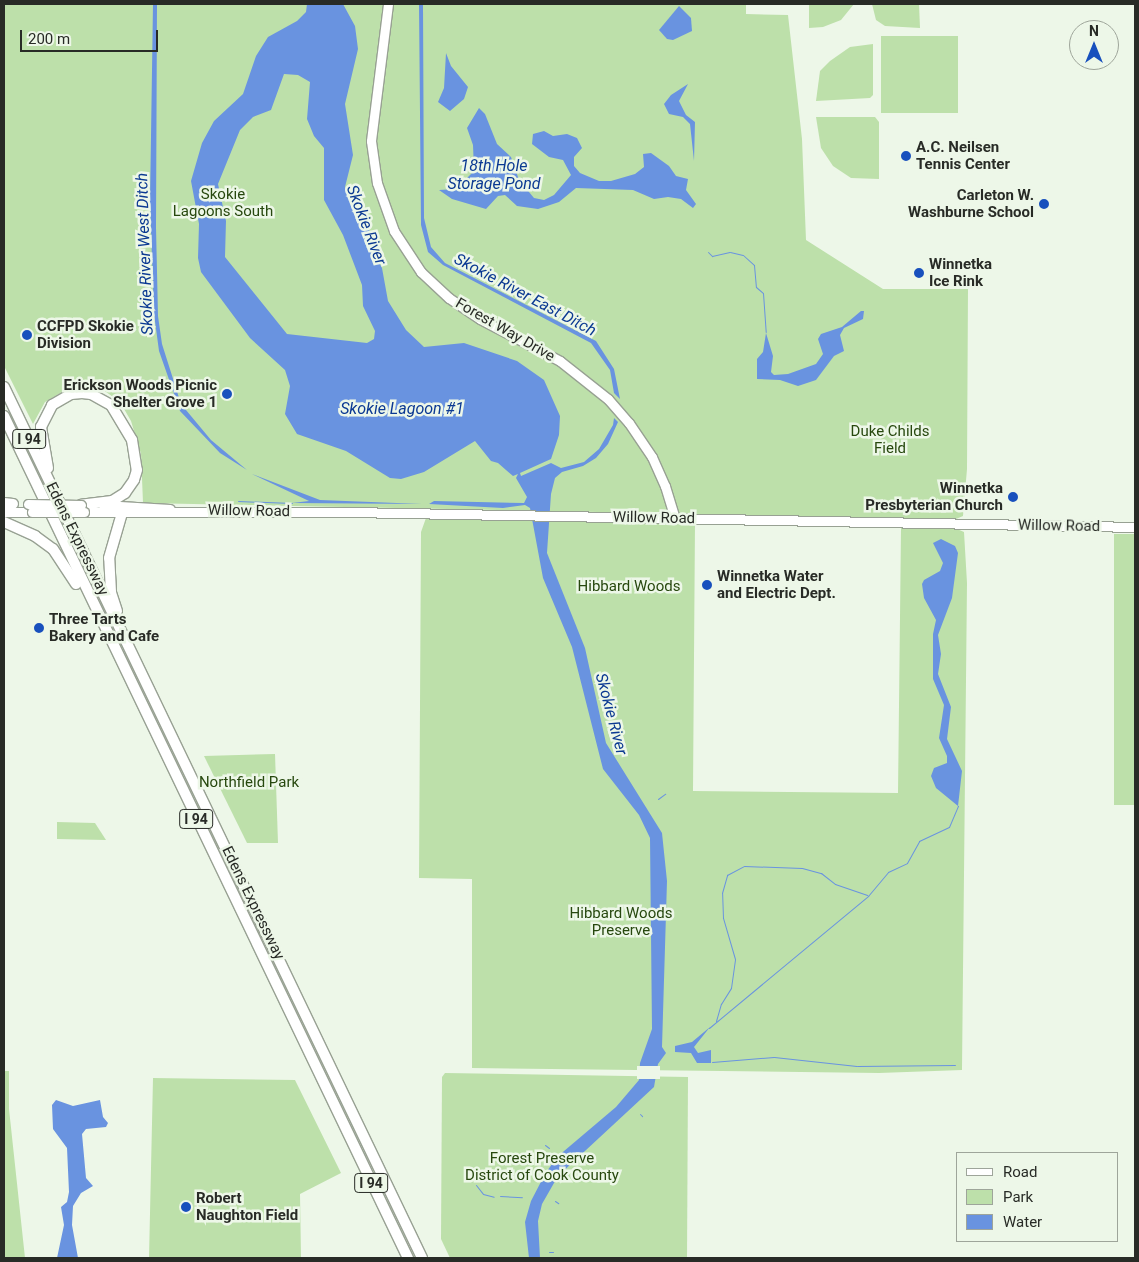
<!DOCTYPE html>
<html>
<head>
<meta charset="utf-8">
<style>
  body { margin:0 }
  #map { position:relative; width:1139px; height:1262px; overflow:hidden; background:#edf7e8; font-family:Roboto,sans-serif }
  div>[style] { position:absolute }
  .green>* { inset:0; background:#bde0aa; transform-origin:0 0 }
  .water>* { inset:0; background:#6993e0 }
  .pier>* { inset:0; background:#edf7e8; transform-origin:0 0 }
  .stream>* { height:1px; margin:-0.5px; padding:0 0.5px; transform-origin:0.5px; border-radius:0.5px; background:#6993e0 }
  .roads { filter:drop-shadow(1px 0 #98a193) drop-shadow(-1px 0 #98a193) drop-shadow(0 1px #98a193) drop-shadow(0 -1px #98a193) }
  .major>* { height:9px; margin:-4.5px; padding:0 4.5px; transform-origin:4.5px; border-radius:4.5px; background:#fff }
  .highway>* { height:10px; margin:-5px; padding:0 5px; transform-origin:5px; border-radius:5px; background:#fff }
  .bridges { filter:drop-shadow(1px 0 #98a193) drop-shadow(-1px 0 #98a193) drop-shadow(0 1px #98a193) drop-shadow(0 -1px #98a193) }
  .major-bridge>* { height:9px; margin:-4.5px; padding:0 4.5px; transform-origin:4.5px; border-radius:4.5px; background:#fff }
  .dots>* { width:14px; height:14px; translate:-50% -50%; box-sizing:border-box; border:2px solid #edf7e8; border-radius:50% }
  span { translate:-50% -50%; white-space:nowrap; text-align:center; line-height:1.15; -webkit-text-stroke:5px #edf7e8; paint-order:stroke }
  .shield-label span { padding:1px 4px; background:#edf7e8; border:1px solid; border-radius:4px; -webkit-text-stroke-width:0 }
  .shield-label { font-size:14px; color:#282b26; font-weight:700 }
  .poi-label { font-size:15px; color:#282b26; font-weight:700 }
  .left { translate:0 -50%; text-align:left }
  .right { translate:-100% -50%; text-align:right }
  .park-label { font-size:15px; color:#27480e }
  .street-label { font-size:15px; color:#282b26 }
  .water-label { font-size:16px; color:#0b3992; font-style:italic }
  .frame { position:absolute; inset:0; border:5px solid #282b26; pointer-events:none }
  .legend { position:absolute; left:956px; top:1152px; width:162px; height:90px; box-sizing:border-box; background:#edf7e8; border:1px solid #9ea59a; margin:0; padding:6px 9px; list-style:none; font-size:15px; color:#282b26 }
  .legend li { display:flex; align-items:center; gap:10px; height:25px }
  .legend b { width:25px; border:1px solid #9ea59a }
  .north { position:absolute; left:1069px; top:20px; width:50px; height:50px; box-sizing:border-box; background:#edf7e8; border:1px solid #9ea59a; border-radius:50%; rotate:0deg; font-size:14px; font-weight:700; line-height:20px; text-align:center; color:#282b26 }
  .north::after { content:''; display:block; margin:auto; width:18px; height:22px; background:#1850bd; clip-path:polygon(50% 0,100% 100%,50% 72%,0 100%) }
  .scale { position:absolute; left:20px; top:30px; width:138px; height:22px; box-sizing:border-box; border:2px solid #282b26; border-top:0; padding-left:6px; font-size:15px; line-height:18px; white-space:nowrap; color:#282b26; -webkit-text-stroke:4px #edf7e8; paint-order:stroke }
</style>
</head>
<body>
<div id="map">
  <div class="green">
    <i style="clip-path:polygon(4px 4px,746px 4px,746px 14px,788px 15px,802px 139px,806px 240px,883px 289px,968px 289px,967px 469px,963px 516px,956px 519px,143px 503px,141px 454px,131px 421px,120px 402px,102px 389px,74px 385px,45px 402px,33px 424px,4px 366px)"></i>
    <i style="clip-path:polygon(809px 4px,854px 4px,841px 20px,823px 27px,809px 28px)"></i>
    <i style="clip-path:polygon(872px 4px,919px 4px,920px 28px,885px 26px,876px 20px)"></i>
    <i style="left:881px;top:36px;width:77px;height:77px"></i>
    <i style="clip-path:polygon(873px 44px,873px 95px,870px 98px,816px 101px,820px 71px,830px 61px,850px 47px)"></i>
    <i style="clip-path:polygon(816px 117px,875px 117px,879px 122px,879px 179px,851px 178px,833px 166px,821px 148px)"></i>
    <i style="clip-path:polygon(426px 518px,695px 524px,693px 791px,898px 793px,901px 528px,957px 529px,964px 532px,967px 583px,962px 1070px,879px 1073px,472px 1068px,472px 879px,419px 878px,421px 532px)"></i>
    <i style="left:1114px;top:534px;width:21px;height:271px"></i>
    <i style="clip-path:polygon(275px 754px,278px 843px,247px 843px,204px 756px)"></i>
    <i style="clip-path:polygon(57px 822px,95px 823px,106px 840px,57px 839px)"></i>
    <i style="clip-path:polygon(4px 1071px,9px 1071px,9px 1109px,25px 1258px,4px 1258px)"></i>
    <i style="clip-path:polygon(445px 1073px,688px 1077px,687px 1258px,450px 1258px,441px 1239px,442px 1077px)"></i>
    <i style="clip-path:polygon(153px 1078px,295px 1080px,341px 1173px,300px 1194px,301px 1258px,149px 1258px)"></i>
  </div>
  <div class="water">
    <i style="clip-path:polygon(153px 4px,157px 4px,156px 227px,158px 316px,162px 344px,181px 404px,211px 440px,247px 470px,220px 453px,180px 411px,159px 351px,154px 314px,150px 202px)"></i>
    <i style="clip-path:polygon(evenodd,307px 4px,343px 4px,355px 26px,358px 49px,345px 104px,353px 155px,345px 187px,350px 202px,369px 224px,370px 246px,382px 268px,388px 301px,406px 330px,424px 347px,464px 343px,517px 361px,544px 380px,560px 416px,559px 435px,551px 459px,520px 473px,521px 476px,551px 463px,561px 468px,584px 462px,599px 449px,613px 425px,614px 418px,618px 422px,608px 444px,596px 458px,583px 466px,562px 472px,555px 478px,551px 494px,547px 553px,585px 648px,606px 743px,662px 833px,667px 881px,662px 1047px,666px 1053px,658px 1064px,654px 1087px,558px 1176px,542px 1204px,538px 1221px,540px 1258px,529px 1258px,525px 1222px,531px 1201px,545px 1174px,557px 1157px,616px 1107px,639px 1080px,640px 1063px,652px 1029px,650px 838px,639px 815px,603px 769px,572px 647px,543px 578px,530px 508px,525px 505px,503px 508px,429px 504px,434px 501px,524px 503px,527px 497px,516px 478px,518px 474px,513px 476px,498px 463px,491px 461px,475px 441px,424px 472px,401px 479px,390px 478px,346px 451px,297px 434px,285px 414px,290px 386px,285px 370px,250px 338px,201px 272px,198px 258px,199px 224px,191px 181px,202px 143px,214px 121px,243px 94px,256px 56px,268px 37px,297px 21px,306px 12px,307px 4px,284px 74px,298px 75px,310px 82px,307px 119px,314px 136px,324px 148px,324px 200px,343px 235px,362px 285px,363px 306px,375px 331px,374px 339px,367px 343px,287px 334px,225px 257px,226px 221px,218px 184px,240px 130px,253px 117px,271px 110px,284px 74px)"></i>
    <i style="clip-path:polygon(419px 4px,423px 4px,424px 218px,431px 247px,445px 263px,596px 341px,614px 369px,620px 399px,614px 393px,610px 370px,591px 343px,443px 265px,428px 252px,421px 225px)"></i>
    <i style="clip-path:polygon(679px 6px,691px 18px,692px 31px,673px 40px,667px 39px,659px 30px)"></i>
    <i style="clip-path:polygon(446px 53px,451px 66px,468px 87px,464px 99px,450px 111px,438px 102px,444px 88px)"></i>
    <i style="clip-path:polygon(688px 84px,679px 101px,686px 115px,695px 122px,694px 161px,690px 124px,683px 117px,669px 114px,664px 104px,671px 95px)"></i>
    <i style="clip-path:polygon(479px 108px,485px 114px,497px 144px,511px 157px,519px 180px,534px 198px,544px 200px,554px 195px,571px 175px,563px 160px,549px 157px,532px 144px,533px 134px,544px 131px,553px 136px,567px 134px,577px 138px,582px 148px,574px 157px,574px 166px,580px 173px,599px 181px,611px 181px,635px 174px,644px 167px,643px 154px,651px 153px,669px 166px,676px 176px,688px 179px,686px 190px,696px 204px,693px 208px,681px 199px,668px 197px,654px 199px,633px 190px,576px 188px,559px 202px,538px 209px,517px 206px,505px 195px,498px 196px,486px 209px,452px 199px,439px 190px,456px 189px,474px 171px,473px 145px,467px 128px)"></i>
    <i style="clip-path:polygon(861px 311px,864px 311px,863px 319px,844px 328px,840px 335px,844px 351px,834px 356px,816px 380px,798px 386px,780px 380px,757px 379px,757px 359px,763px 352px,766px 333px,773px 356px,771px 372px,774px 375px,788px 374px,816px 364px,823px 354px,818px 339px,821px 334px,842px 327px)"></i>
    <i style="clip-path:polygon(252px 474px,320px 500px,422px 504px,292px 503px,309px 501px)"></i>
    <i style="clip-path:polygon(941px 539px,955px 546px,958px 553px,952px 598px,938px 635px,941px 654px,938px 674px,951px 707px,947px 739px,962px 771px,958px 806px,936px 788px,931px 776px,934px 768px,947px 763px,947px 756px,939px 738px,944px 705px,933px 679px,933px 634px,936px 620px,924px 598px,922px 584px,924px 580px,940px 571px,943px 563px,933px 543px)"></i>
    <i style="clip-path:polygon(710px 1027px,694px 1047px,698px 1053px,711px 1050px,711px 1063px,697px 1063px,691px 1053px,675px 1052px,675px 1046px,692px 1042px)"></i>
    <i style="clip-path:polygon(56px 1100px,73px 1106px,100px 1100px,103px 1117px,108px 1123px,106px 1127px,86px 1129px,82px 1134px,86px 1178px,93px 1186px,81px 1193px,73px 1206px,72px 1225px,78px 1258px,57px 1258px,64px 1225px,61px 1207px,67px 1202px,69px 1192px,67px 1148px,53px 1129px,52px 1105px)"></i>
  </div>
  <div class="pier">
    <i style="left:637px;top:1066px;width:23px;height:13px"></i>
  </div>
  <div class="stream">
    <i style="left:708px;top:252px;width:6px;rotate:45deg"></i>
    <i style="left:712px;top:256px;width:18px;rotate:-13deg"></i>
    <i style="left:730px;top:252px;width:13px;rotate:13deg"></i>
    <i style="left:743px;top:255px;width:15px;rotate:42deg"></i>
    <i style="left:754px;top:265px;width:22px;rotate:85deg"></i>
    <i style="left:756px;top:287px;width:9px;rotate:41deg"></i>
    <i style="left:763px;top:293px;width:39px;rotate:86deg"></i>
    <i style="left:238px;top:501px;width:54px;rotate:2.1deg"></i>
    <i style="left:658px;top:799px;width:9px;rotate:-36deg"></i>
    <i style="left:716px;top:1021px;width:18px;rotate:-74deg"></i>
    <i style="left:721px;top:1004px;width:19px;rotate:-58deg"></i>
    <i style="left:731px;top:988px;width:29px;rotate:-82deg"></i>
    <i style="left:735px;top:959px;width:43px;rotate:-106.3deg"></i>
    <i style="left:723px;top:918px;width:25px;rotate:-92deg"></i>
    <i style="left:722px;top:893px;width:19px;rotate:-74deg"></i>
    <i style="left:727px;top:875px;width:19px;rotate:-28deg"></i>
    <i style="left:744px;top:866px;width:58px;rotate:2deg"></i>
    <i style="left:802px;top:868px;width:20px;rotate:15deg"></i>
    <i style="left:821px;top:873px;width:18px;rotate:38deg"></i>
    <i style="left:835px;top:884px;width:34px;rotate:19deg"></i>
    <i style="left:709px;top:1028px;width:207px;rotate:-39.7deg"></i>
    <i style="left:868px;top:896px;width:31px;rotate:-50deg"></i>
    <i style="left:888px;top:872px;width:21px;rotate:-25deg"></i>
    <i style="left:907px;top:863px;width:25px;rotate:-61deg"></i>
    <i style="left:919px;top:841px;width:33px;rotate:-25deg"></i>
    <i style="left:949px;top:827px;width:23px;rotate:-67deg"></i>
    <i style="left:712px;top:1062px;width:62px;rotate:-4.6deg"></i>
    <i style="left:774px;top:1057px;width:83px;rotate:6.2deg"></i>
    <i style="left:857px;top:1066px;width:98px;rotate:-0.6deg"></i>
    <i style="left:640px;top:1114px;width:3px;rotate:45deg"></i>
    <i style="left:545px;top:1145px;width:5px;rotate:37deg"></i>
    <i style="left:476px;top:1185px;width:11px;rotate:52deg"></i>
    <i style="left:483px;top:1194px;width:11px;rotate:15deg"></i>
    <i style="left:500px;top:1196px;width:22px;rotate:3deg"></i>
    <i style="left:555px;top:1201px;width:4px;rotate:34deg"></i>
    <i style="left:549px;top:1252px;width:4px"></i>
  </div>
  <div class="roads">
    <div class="major">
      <i style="left:388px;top:4px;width:138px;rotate:97.1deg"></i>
      <i style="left:371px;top:141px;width:42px;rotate:81.9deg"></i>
      <i style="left:377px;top:183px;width:51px;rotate:70.5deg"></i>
      <i style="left:394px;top:231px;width:49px;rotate:56.6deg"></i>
      <i style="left:421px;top:272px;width:38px;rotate:43deg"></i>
      <i style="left:449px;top:298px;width:37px;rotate:34deg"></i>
      <i style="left:480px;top:319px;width:90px;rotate:27.7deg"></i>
      <i style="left:560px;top:361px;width:61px;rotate:38.4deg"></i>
      <i style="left:608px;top:399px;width:32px;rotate:49deg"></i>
      <i style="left:629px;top:423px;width:41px;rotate:55.9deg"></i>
      <i style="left:652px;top:457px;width:32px;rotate:66deg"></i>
      <i style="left:665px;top:486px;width:34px;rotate:73deg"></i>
      <i style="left:103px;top:505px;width:67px;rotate:3.4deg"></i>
      <i style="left:4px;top:512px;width:28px"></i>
      <i style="left:84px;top:512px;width:266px"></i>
      <i style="left:350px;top:512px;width:785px;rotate:1.09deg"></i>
    </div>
    <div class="highway">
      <i style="left:4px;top:387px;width:966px;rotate:64.36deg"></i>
      <i style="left:4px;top:416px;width:934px;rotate:64.37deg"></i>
      <i style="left:48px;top:468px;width:42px;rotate:-99.7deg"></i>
      <i style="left:41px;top:427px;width:25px;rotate:-63deg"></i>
      <i style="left:52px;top:405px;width:22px;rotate:-30deg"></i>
      <i style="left:71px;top:394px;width:11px;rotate:-5deg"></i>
      <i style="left:82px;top:393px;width:9px;rotate:6deg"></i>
      <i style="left:91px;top:394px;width:23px;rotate:29deg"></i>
      <i style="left:111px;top:405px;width:41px;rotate:59deg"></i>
      <i style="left:132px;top:440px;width:30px;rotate:81deg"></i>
      <i style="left:137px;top:470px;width:10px;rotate:107deg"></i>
      <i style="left:134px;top:480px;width:16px;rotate:125deg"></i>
      <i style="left:125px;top:493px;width:15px;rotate:148deg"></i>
      <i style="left:112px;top:501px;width:31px;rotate:173deg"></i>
      <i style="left:4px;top:503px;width:9px;rotate:6deg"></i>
      <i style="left:4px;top:522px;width:34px;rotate:24deg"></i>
      <i style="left:35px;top:536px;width:22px;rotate:36deg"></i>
      <i style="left:53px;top:549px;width:42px;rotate:56.7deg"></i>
      <i style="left:117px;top:611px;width:20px;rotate:-108deg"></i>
      <i style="left:111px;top:592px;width:34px;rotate:-93deg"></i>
      <i style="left:109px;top:558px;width:47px;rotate:-73.9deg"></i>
    </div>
  </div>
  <div class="bridges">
    <div class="major-bridge">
      <i style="left:28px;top:504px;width:53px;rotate:1.1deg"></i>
      <i style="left:32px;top:512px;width:52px"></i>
    </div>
  </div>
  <div class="dots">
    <i style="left:906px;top:156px;background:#1850bd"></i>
    <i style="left:1044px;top:204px;background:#1850bd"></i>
    <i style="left:919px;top:273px;background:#1850bd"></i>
    <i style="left:27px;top:335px;background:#1850bd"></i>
    <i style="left:227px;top:394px;background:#1850bd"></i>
    <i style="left:1013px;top:497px;background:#1850bd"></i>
    <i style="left:707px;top:585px;background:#1850bd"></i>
    <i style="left:39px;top:628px;background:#1850bd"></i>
    <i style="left:186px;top:1207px;background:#1850bd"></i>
  </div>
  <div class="shield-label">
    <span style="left:29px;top:439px">I 94</span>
    <span style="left:196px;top:819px">I 94</span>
    <span style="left:371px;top:1183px">I 94</span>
  </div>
  <div class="poi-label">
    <span class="left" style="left:916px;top:156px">A.C. Neilsen<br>Tennis Center</span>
    <span class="right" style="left:1034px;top:204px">Carleton W.<br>Washburne School</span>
    <span class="left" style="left:929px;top:273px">Winnetka<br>Ice Rink</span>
    <span class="left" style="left:37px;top:335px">CCFPD Skokie<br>Division</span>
    <span class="right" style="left:217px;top:394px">Erickson Woods Picnic<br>Shelter Grove 1</span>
    <span class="right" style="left:1003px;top:497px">Winnetka<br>Presbyterian Church</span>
    <span class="left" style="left:717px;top:585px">Winnetka Water<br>and Electric Dept.</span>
    <span class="left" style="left:49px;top:628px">Three Tarts<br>Bakery and Cafe</span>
    <span class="left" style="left:196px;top:1207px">Robert<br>Naughton Field</span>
  </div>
  <div class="park-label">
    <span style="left:223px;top:203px">Skokie<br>Lagoons South</span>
    <span style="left:890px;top:440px">Duke Childs<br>Field</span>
    <span style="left:629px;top:587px">Hibbard Woods</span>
    <span style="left:249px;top:783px">Northfield Park</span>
    <span style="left:621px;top:922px">Hibbard Woods<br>Preserve</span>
    <span style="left:542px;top:1167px">Forest Preserve<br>District of Cook County</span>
  </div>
  <div class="street-label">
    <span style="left:505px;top:330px;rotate:30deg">Forest Way Drive</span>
    <span style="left:249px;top:511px;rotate:1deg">Willow Road</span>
    <span style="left:654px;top:518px;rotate:1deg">Willow Road</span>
    <span style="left:1059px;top:526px;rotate:1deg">Willow Road</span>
    <span style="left:77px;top:539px;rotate:64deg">Edens Expressway</span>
    <span style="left:253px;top:903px;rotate:64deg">Edens Expressway</span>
  </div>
  <div class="water-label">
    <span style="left:494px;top:175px">18th Hole<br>Storage Pond</span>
    <span style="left:366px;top:225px;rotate:69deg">Skokie River</span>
    <span style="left:145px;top:254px;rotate:-92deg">Skokie River West Ditch</span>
    <span style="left:525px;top:295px;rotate:28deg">Skokie River East Ditch</span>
    <span style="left:402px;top:409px">Skokie Lagoon #1</span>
    <span style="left:611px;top:714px;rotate:75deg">Skokie River</span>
  </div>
  <div class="frame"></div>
  <ul class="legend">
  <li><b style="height:6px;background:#fff"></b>Road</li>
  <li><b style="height:14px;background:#bde0aa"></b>Park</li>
  <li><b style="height:14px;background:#6993e0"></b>Water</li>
  </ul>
  <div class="north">N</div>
  <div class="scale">200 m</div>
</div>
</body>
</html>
